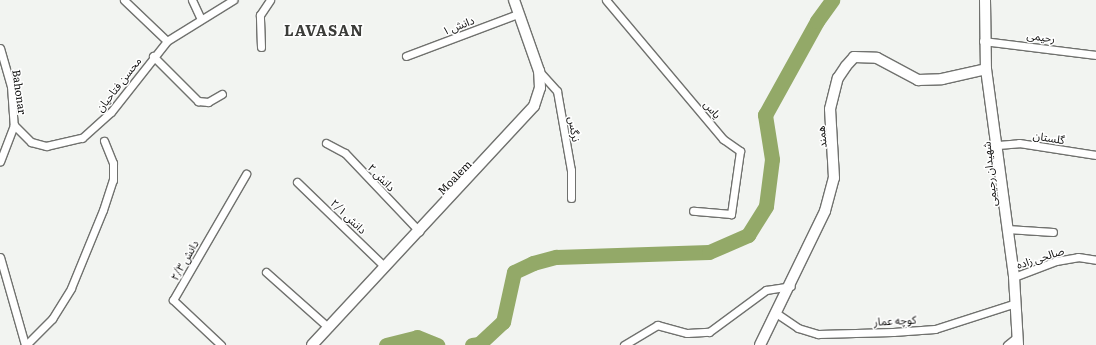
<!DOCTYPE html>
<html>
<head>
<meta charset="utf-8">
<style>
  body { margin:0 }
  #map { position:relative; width:1096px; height:345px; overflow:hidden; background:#f2f4f1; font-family:Literata,"Noto Sans Arabic",serif }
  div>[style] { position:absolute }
  .river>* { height:15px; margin:-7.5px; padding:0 7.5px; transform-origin:7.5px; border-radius:7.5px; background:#93a968 }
  .roads { filter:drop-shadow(1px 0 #70716e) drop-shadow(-1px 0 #70716e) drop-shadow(0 1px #70716e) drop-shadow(0 -1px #70716e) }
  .street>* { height:7px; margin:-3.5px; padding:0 3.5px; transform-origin:3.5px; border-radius:3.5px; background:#fff }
  .secondary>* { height:10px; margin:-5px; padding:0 5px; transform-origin:5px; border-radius:5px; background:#fff }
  span { translate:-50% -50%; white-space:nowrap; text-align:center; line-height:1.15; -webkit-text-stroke:3px #fff; paint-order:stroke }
  .street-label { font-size:11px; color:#0e0e0d }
  .district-label { font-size:15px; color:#3b3c39; font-weight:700; letter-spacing:1px }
</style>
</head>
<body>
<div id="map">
  <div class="river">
    <i style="left:386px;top:345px;width:32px;rotate:-14deg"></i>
    <i style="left:417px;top:337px;width:22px;rotate:22deg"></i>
    <i style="left:472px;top:345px;width:7px;rotate:-8deg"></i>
    <i style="left:479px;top:344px;width:33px;rotate:-43deg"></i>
    <i style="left:503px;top:322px;width:51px;rotate:-77.6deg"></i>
    <i style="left:514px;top:272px;width:21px;rotate:-25deg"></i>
    <i style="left:533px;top:263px;width:24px;rotate:-15deg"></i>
    <i style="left:556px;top:257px;width:153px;rotate:-1.9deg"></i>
    <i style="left:709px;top:252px;width:43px;rotate:-23.6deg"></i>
    <i style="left:748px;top:235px;width:34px;rotate:-58deg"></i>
    <i style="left:766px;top:206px;width:47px;rotate:-82.7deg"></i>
    <i style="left:772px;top:159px;width:45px;rotate:-99deg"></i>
    <i style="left:765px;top:115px;width:107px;rotate:-61deg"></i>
    <i style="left:817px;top:21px;width:26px;rotate:-54deg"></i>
  </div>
  <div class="roads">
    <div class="street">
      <i style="left:124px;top:0;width:59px;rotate:43.6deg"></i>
      <i style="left:192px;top:0;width:21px;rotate:65deg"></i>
      <i style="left:606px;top:0;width:182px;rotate:49.9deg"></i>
      <i style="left:723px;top:139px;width:21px;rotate:35deg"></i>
      <i style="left:740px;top:151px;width:64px;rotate:98.1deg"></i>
      <i style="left:731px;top:214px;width:38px;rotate:-175deg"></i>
      <i style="left:983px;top:41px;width:114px;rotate:7.1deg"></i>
      <i style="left:261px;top:47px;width:32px;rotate:-92deg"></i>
      <i style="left:260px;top:15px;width:18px;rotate:-56deg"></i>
      <i style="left:0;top:48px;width:40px;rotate:74deg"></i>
      <i style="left:11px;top:86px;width:39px;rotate:86deg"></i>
      <i style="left:14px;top:125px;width:39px;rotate:111deg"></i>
      <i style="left:153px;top:56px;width:64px;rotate:45deg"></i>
      <i style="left:198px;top:101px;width:10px;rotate:6deg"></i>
      <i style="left:208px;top:102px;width:16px;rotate:-30deg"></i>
      <i style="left:406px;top:56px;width:120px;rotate:-20.6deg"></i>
      <i style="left:539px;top:71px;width:27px;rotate:48deg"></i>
      <i style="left:557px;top:91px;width:80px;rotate:80deg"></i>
      <i style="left:571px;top:170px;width:28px;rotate:90deg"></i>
      <i style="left:14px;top:125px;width:24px;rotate:45deg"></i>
      <i style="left:31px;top:142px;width:16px;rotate:15deg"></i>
      <i style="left:46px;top:146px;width:37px;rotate:-13deg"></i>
      <i style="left:82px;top:138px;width:39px;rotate:-42deg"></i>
      <i style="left:111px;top:112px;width:90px;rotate:-51.7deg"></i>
      <i style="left:167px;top:41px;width:78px;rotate:-31.8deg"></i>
      <i style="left:326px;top:143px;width:21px;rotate:28deg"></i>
      <i style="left:345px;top:153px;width:108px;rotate:46.5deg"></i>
      <i style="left:998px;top:145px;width:21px;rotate:-5deg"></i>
      <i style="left:1019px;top:143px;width:78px;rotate:8.9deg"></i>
      <i style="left:297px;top:182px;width:122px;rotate:44deg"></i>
      <i style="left:1007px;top:229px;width:46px;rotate:3.7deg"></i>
      <i style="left:0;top:257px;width:91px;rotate:74.1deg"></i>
      <i style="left:266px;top:272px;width:84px;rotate:41.6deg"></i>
      <i style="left:1014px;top:277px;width:45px;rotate:-20.9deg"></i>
      <i style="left:1056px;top:261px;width:22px;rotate:-10deg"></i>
      <i style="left:1078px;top:257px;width:18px;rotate:9deg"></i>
      <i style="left:776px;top:313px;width:27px;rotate:34deg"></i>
      <i style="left:798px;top:328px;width:21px;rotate:17deg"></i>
      <i style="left:818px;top:334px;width:75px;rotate:-1.5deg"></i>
      <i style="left:893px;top:332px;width:42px;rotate:-4.1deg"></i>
      <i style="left:935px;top:329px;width:85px;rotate:-17.8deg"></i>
      <i style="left:26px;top:345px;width:37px;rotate:-45deg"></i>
      <i style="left:52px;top:319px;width:36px;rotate:-58deg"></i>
      <i style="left:71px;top:288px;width:84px;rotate:-67.7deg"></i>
      <i style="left:103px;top:210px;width:32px;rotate:-72deg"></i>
      <i style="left:113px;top:180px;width:17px;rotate:-90deg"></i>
      <i style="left:113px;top:163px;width:24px;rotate:-112deg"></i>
      <i style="left:221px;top:345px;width:66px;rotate:-136.8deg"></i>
      <i style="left:173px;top:300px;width:146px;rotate:-59.9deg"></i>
      <i style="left:624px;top:345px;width:39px;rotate:-31deg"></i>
      <i style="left:657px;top:325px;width:31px;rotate:15deg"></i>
      <i style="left:687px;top:333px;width:22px;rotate:-3deg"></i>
      <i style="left:709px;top:332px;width:71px;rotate:-36.4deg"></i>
      <i style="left:766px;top:290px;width:25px;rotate:-9deg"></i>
      <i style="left:1007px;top:345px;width:14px;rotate:-39deg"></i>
    </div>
    <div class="secondary">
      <i style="left:985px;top:0;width:69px;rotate:89.2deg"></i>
      <i style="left:986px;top:69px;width:210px;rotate:82.3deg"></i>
      <i style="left:1014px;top:277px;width:68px;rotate:86.6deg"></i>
      <i style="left:312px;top:345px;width:326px;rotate:-47.1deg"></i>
      <i style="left:534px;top:106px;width:19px;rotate:-72deg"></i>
      <i style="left:540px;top:88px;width:17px;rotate:-93deg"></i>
      <i style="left:539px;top:71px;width:75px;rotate:-109.4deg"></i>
      <i style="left:760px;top:345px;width:149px;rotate:-64.1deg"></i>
      <i style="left:825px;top:211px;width:34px;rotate:-75deg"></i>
      <i style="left:834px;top:178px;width:69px;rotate:-93.3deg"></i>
      <i style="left:830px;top:109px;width:32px;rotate:-76deg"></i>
      <i style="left:838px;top:78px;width:14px;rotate:-56deg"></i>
      <i style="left:846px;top:66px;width:12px;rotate:-48deg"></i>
      <i style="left:854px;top:57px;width:23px;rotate:2deg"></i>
      <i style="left:877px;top:58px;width:47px;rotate:28.2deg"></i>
      <i style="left:918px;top:80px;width:24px;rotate:-2deg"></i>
      <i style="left:942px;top:79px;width:45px;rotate:-12.8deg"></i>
    </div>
  </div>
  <div class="street-label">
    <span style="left:458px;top:25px;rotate:-21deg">دانش ۱</span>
    <span style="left:1041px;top:36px;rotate:8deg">رحیمی</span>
    <span style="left:118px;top:84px;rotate:-52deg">محسن فتاحیان</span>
    <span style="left:20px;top:92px;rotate:82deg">Bahonar</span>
    <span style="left:713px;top:109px;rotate:50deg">یاس</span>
    <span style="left:575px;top:129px;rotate:80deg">نرگس</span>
    <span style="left:821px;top:137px;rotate:-96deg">همند</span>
    <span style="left:1049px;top:137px;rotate:9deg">گلستان</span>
    <span style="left:989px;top:174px;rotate:-96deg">شهیدان رحیمی</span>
    <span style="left:382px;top:177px;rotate:46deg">دانش ۲</span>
    <span style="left:454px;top:177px;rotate:-46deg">Moalem</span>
    <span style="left:349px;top:216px;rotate:44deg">دانش ۲/۱</span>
    <span style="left:1040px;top:257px;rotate:-18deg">صالحی زاده</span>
    <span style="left:184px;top:260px;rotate:-60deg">دانش ۲/۳</span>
    <span style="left:895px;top:320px;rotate:-3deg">کوچه عمار</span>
  </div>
  <div class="district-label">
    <span style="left:324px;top:30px">LAVASAN</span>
  </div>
</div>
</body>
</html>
